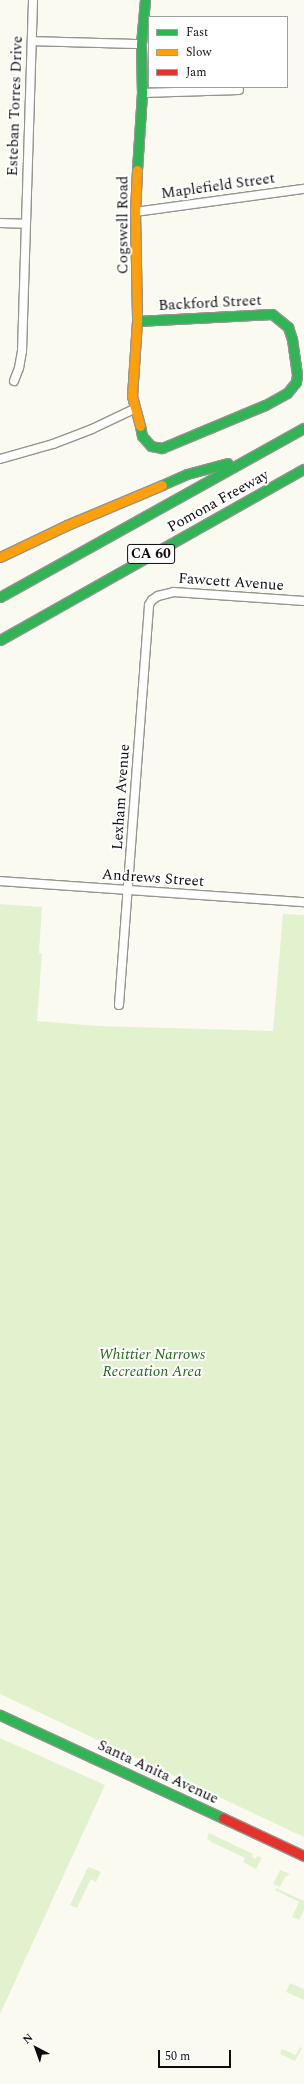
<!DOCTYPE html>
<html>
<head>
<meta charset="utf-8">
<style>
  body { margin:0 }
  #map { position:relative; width:304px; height:2084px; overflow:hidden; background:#fbfaf1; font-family:Spectral,serif }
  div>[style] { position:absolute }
  .green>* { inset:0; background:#e2f2cf }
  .roads { filter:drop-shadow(1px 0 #949490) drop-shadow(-1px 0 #949490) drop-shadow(0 1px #949490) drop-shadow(0 -1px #949490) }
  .street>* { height:8px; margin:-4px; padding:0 4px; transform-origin:4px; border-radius:4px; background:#fefefd }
  .fast>* { height:9px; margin:-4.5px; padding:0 4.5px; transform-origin:4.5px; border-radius:4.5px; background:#30b455 }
  .slow>* { height:9px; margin:-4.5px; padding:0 4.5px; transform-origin:4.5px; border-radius:4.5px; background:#ff9f0a }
  .jam>* { height:9px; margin:-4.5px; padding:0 4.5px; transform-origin:4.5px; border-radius:4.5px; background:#e5322d }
  span { translate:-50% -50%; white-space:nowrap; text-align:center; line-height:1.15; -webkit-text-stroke:4px #fff; paint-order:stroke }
  .shield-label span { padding:1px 3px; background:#fff; border:1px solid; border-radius:3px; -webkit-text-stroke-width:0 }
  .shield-label { font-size:14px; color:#0d0d0d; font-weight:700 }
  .street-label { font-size:15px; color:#0d0d0d }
  .park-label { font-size:15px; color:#246819; font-style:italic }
  .legend { position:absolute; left:148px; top:16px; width:140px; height:72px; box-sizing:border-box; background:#fff; border:1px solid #9e9e9e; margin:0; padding:5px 7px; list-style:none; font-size:12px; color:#0d0d0d }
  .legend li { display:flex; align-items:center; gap:8px; height:20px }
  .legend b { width:20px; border:1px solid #9e9e9e }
  .north { position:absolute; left:16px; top:2028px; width:40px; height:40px; -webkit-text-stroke:3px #fff; paint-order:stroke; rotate:319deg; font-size:11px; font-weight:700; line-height:16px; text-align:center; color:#0d0d0d }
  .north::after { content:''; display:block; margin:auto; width:14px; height:18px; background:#0d0d0d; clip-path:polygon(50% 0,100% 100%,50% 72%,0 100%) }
  .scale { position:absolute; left:158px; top:2050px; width:73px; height:18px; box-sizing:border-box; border:2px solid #0d0d0d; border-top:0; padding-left:5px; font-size:12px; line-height:14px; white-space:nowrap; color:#0d0d0d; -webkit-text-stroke:3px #fff; paint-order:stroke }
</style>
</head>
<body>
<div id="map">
  <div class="green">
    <i style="clip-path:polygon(0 904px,42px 907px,39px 953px,42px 954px,37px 1021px,98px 1026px,273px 1031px,283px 914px,304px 915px,304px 1837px,0 1694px)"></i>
    <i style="clip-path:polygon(0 1738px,105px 1785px,0 2014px)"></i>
    <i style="clip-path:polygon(209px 1833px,253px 1854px,252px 1857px,256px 1859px,257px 1856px,262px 1858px,256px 1869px,243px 1862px,245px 1858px,211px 1842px,207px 1838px)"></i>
    <i style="clip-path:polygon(88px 1867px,101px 1872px,96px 1882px,91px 1879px,77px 1908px,70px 1905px)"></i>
    <i style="clip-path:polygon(280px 1870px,290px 1874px,285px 1877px,280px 1887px,273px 1884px)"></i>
    <i style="clip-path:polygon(276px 1888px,304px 1901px,304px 1910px,299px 1920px,292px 1917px,299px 1902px,275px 1890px)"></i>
    <i style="clip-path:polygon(290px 1983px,304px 1989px,304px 2000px,286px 1992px)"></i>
    <i style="clip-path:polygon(300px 2047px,302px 2048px,295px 2061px,280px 2054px,282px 2049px,296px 2055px)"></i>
  </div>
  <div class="roads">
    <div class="street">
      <i style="left:32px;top:41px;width:109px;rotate:1.6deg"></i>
      <i style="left:142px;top:93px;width:97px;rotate:-1.8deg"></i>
      <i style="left:135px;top:212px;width:171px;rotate:-7.8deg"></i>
      <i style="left:0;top:223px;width:25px;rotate:2deg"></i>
      <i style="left:14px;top:381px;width:14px;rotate:-69deg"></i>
      <i style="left:19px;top:368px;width:17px;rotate:-80deg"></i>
      <i style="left:22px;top:351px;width:351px;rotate:-88.2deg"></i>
      <i style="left:0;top:459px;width:55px;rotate:-15.8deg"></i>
      <i style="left:53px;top:444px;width:42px;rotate:-21deg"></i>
      <i style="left:92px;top:429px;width:47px;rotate:-25.5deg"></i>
      <i style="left:0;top:881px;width:305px;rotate:4deg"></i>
      <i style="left:119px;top:1005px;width:401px;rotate:-85.7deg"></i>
      <i style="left:149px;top:605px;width:6px;rotate:-59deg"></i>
      <i style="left:152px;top:600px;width:7px;rotate:-34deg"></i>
      <i style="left:158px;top:596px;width:16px;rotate:-14deg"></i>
      <i style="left:174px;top:592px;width:130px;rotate:4deg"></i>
    </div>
    <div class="fast">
      <i style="left:137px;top:170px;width:77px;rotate:-86.3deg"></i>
      <i style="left:142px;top:93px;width:49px;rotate:-91.2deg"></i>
      <i style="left:141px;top:44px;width:44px;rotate:-84.8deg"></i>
      <i style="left:137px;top:321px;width:135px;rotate:-3deg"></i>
      <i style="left:272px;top:314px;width:21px;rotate:39deg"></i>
      <i style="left:288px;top:327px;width:13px;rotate:72deg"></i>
      <i style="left:292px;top:339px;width:36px;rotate:82deg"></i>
      <i style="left:297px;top:375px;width:7px;rotate:98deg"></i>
      <i style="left:296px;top:382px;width:14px;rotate:129deg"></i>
      <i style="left:287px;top:393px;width:25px;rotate:151deg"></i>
      <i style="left:265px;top:405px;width:112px;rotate:157.3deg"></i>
      <i style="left:162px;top:448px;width:11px;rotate:-170deg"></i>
      <i style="left:151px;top:446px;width:13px;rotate:-132deg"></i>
      <i style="left:142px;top:436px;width:10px;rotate:-101deg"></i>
      <i style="left:162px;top:485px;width:27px;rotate:-24deg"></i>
      <i style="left:187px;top:474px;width:42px;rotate:-15deg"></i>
      <i style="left:0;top:597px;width:348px;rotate:-29.1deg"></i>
      <i style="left:0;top:640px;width:349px;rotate:-29.4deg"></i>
      <i style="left:0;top:1715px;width:246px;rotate:24.8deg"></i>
    </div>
    <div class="slow">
      <i style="left:137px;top:170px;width:42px;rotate:92.7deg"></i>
      <i style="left:135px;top:212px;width:109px;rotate:88.9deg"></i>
      <i style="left:137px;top:321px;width:75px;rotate:93.8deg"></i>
      <i style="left:132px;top:396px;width:31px;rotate:75deg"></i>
      <i style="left:0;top:557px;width:74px;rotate:-25.5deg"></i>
      <i style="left:67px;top:525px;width:103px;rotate:-22.8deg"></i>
    </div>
    <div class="jam">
      <i style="left:223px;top:1818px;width:89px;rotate:25.1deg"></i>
    </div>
  </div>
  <div class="shield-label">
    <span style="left:151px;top:554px">CA 60</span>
  </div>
  <div class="street-label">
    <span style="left:15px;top:106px;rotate:-88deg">Esteban Torres Drive</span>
    <span style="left:218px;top:186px;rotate:-8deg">Maplefield Street</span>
    <span style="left:123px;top:225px;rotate:-90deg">Cogswell Road</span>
    <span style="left:210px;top:303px;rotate:-3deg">Backford Street</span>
    <span style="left:218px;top:501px;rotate:-29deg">Pomona Freeway</span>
    <span style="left:231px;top:582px;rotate:4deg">Fawcett Avenue</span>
    <span style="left:121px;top:797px;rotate:-86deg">Lexham Avenue</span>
    <span style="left:153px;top:878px;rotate:4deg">Andrews Street</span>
    <span style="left:158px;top:1772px;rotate:25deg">Santa Anita Avenue</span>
  </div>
  <div class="park-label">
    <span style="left:152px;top:1363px">Whittier Narrows<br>Recreation Area</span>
  </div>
  <ul class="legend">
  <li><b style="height:5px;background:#30b455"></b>Fast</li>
  <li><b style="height:5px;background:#ff9f0a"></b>Slow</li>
  <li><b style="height:5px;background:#e5322d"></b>Jam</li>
  </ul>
  <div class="north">N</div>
  <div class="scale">50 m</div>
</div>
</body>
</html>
